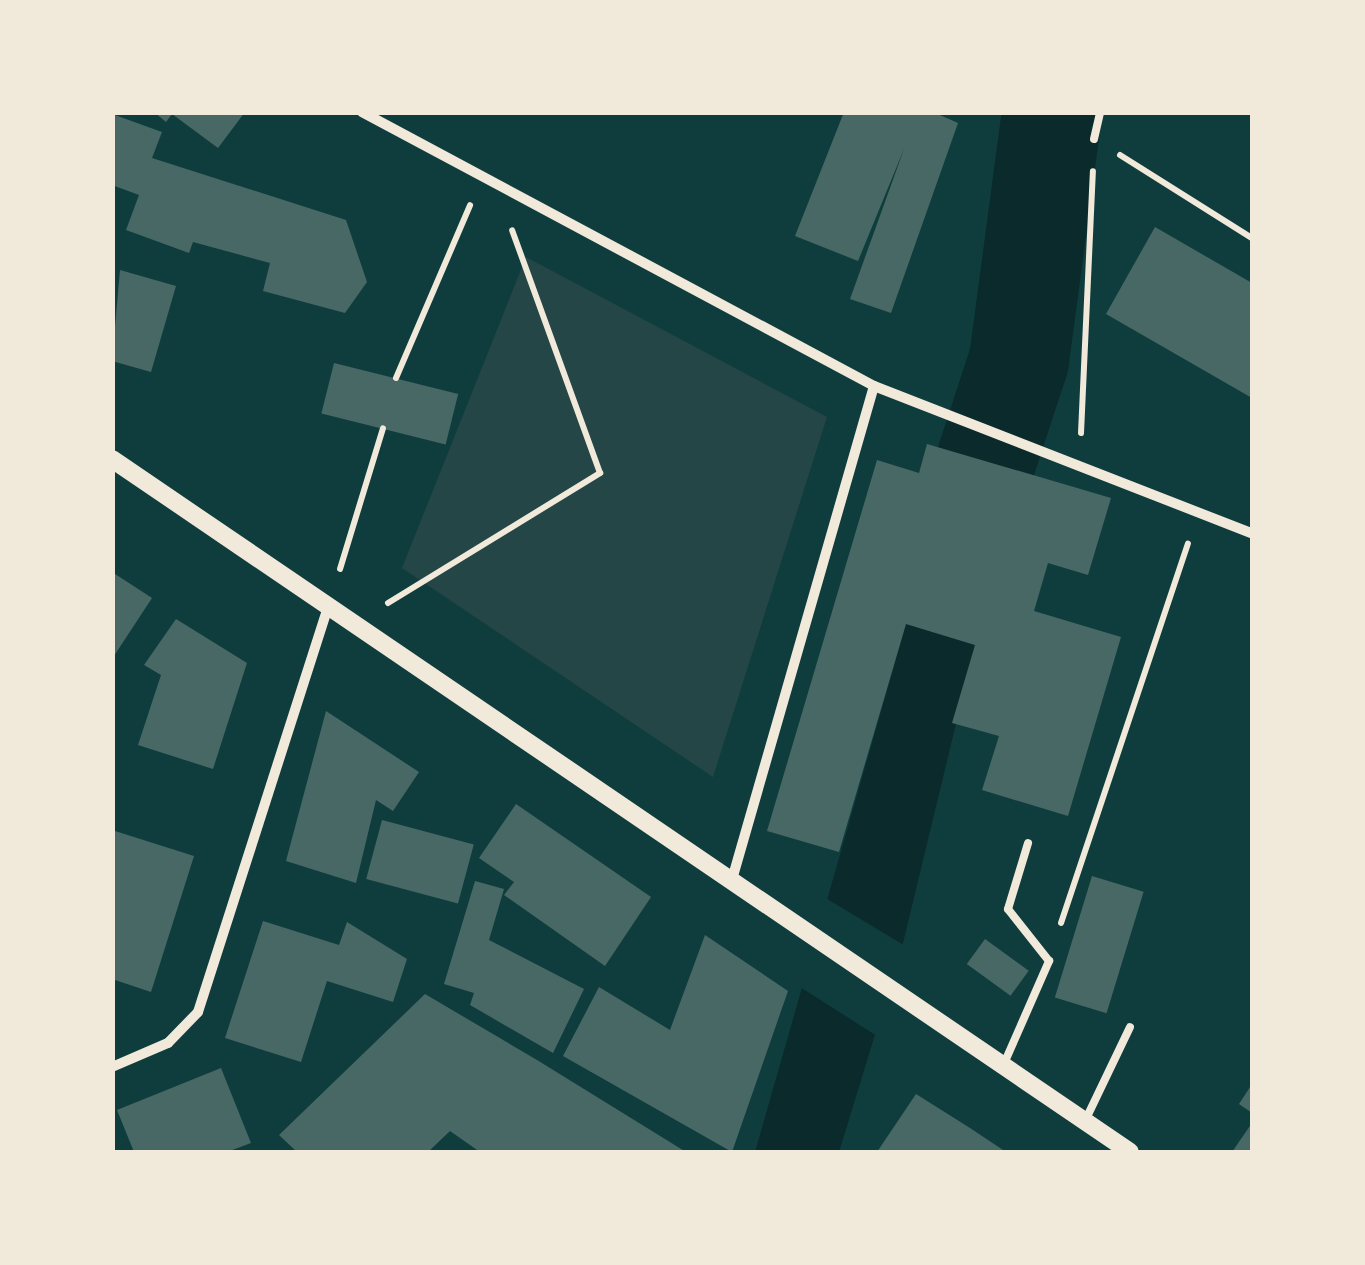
<!DOCTYPE html>
<html>
<head>
<meta charset="utf-8">
<style>
  body { margin:0 }
  #map { position:relative; width:1365px; height:1265px; overflow:hidden; background:#0f3d3e; font-family:Georgia,serif }
  div>[style] { position:absolute }
  .green>* { inset:0; background:#244646 }
  .water>* { inset:0; background:#0a2a2b }
  .pier>* { inset:0; background:#0f3d3e }
  .river>* { height:100px; margin:-50px; padding:0 50px; transform-origin:50px; border-radius:50px; background:#0a2a2b }
  .building>* { inset:0; background:#486865; transform-origin:0 0 }
  .path>* { height:6px; margin:-3px; padding:0 3px; transform-origin:3px; border-radius:3px; background:#f1e9da }
  .service>* { height:8px; margin:-4px; padding:0 4px; transform-origin:4px; border-radius:4px; background:#f1e9da }
  .minor>* { height:10px; margin:-5px; padding:0 5px; transform-origin:5px; border-radius:5px; background:#f1e9da }
  .tertiary>* { height:18px; margin:-9px; padding:0 9px; transform-origin:9px; border-radius:9px; background:#f1e9da }
  span { translate:-50% -50%; white-space:nowrap; text-align:center; line-height:1.15; -webkit-text-stroke:10px #f1e9da; paint-order:stroke }
  .frame { position:absolute; inset:0; border:115px solid #f1e9da; pointer-events:none }
</style>
</head>
<body>
<div id="map">
  <div class="green">
    <i style="clip-path:polygon(526px 257px,827px 417px,713px 777px,402px 568px)"></i>
  </div>
  <div class="water">
    <i style="clip-path:polygon(906px 624px,975px 645px,903px 943px,839px 1152px,755px 1152px)"></i>
  </div>
  <div class="pier">
    <i style="clip-path:polygon(824px 897px,907px 947px,880px 1038px,797px 985px)"></i>
  </div>
  <div class="river">
    <i style="left:986px;top:461px;width:106px;rotate:-71.9deg"></i>
    <i style="left:1019px;top:360px;width:250px;rotate:-82.4deg"></i>
  </div>
  <div class="building">
    <i style="clip-path:polygon(154px 112px,245px 112px,218px 148px,172px 114px,166px 122px)"></i>
    <i style="clip-path:polygon(844px 112px,933px 112px,958px 123px,891px 313px,850px 299px,904px 149px,858px 261px,795px 236px)"></i>
    <i style="clip-path:polygon(112px 114px,162px 132px,152px 158px,346px 220px,367px 282px,345px 313px,263px 291px,270px 263px,193px 242px,189px 253px,126px 230px,139px 195px,112px 185px)"></i>
    <i style="clip-path:polygon(1155px 227px,1252px 283px,1252px 398px,1106px 314px)"></i>
    <i style="clip-path:polygon(120px 270px,176px 286px,151px 372px,112px 361px)"></i>
    <i style="left:334px;top:363px;width:128px;height:52px;rotate:14deg"></i>
    <i style="clip-path:polygon(927px 444px,1111px 498px,1088px 575px,1048px 563px,1034px 611px,1121px 637px,1068px 816px,982px 790px,999px 736px,952px 723px,975px 645px,906px 624px,839px 852px,767px 831px,877px 460px,919px 473px)"></i>
    <i style="clip-path:polygon(112px 572px,152px 598px,112px 659px)"></i>
    <i style="clip-path:polygon(176px 619px,247px 663px,213px 769px,138px 745px,161px 675px,144px 665px)"></i>
    <i style="clip-path:polygon(326px 711px,419px 772px,393px 811px,376px 800px,356px 883px,286px 861px)"></i>
    <i style="clip-path:polygon(516px 804px,651px 897px,605px 966px,504px 895px,514px 882px,479px 858px)"></i>
    <i style="left:382px;top:820px;width:95px;height:61px;rotate:15deg"></i>
    <i style="clip-path:polygon(115px 831px,194px 856px,151px 992px,112px 979px)"></i>
    <i style="left:1092px;top:876px;width:54px;height:127px;rotate:17deg"></i>
    <i style="clip-path:polygon(475px 881px,504px 889px,489px 940px,584px 989px,553px 1053px,470px 1005px,474px 993px,444px 984px)"></i>
    <i style="clip-path:polygon(263px 921px,339px 945px,347px 922px,407px 959px,393px 1002px,327px 981px,301px 1062px,225px 1038px)"></i>
    <i style="clip-path:polygon(705px 935px,788px 991px,732px 1152px,563px 1056px,599px 987px,670px 1030px)"></i>
    <i style="left:985px;top:939px;width:54px;height:31px;rotate:36deg"></i>
    <i style="clip-path:polygon(425px 994px,537px 1060px,686px 1152px,480px 1152px,450px 1131px,428px 1152px,297px 1152px,279px 1135px)"></i>
    <i style="clip-path:polygon(221px 1068px,251px 1143px,227px 1152px,134px 1152px,117px 1110px)"></i>
    <i style="clip-path:polygon(1252px 1084px,1252px 1113px,1239px 1104px)"></i>
    <i style="clip-path:polygon(916px 1094px,970px 1128px,1006px 1152px,877px 1152px)"></i>
    <i style="clip-path:polygon(1252px 1123px,1252px 1152px,1232px 1152px)"></i>
  </div>
  <div class="path">
    <i style="left:1120px;top:155px;width:156px;rotate:32.2deg"></i>
    <i style="left:396px;top:378px;width:188px;rotate:-66.8deg"></i>
    <i style="left:1081px;top:433px;width:262px;rotate:-87.4deg"></i>
    <i style="left:340px;top:569px;width:147px;rotate:-73deg"></i>
    <i style="left:388px;top:603px;width:249px;rotate:-31.5deg"></i>
    <i style="left:600px;top:473px;width:258px;rotate:-109.9deg"></i>
    <i style="left:1061px;top:923px;width:400px;rotate:-71.5deg"></i>
  </div>
  <div class="service">
    <i style="left:1094px;top:139px;width:28px;rotate:-77deg"></i>
    <i style="left:1003px;top:1066px;width:115px;rotate:-66.3deg"></i>
    <i style="left:1049px;top:961px;width:66px;rotate:-128.3deg"></i>
    <i style="left:1008px;top:909px;width:69px;rotate:-73.1deg"></i>
    <i style="left:1085px;top:1121px;width:104px;rotate:-64.4deg"></i>
  </div>
  <div class="minor">
    <i style="left:362px;top:112px;width:581px;rotate:28.15deg"></i>
    <i style="left:874px;top:386px;width:406px;rotate:21.3deg"></i>
    <i style="left:731px;top:883px;width:517px;rotate:-73.95deg"></i>
    <i style="left:112px;top:1067px;width:61px;rotate:-23.2deg"></i>
    <i style="left:168px;top:1043px;width:43px;rotate:-45.9deg"></i>
    <i style="left:198px;top:1012px;width:429px;rotate:-72.2deg"></i>
  </div>
  <div class="tertiary">
    <i style="left:112px;top:459px;width:1231px;rotate:34.24deg"></i>
  </div>
  <div class="frame"></div>
</div>
</body>
</html>
